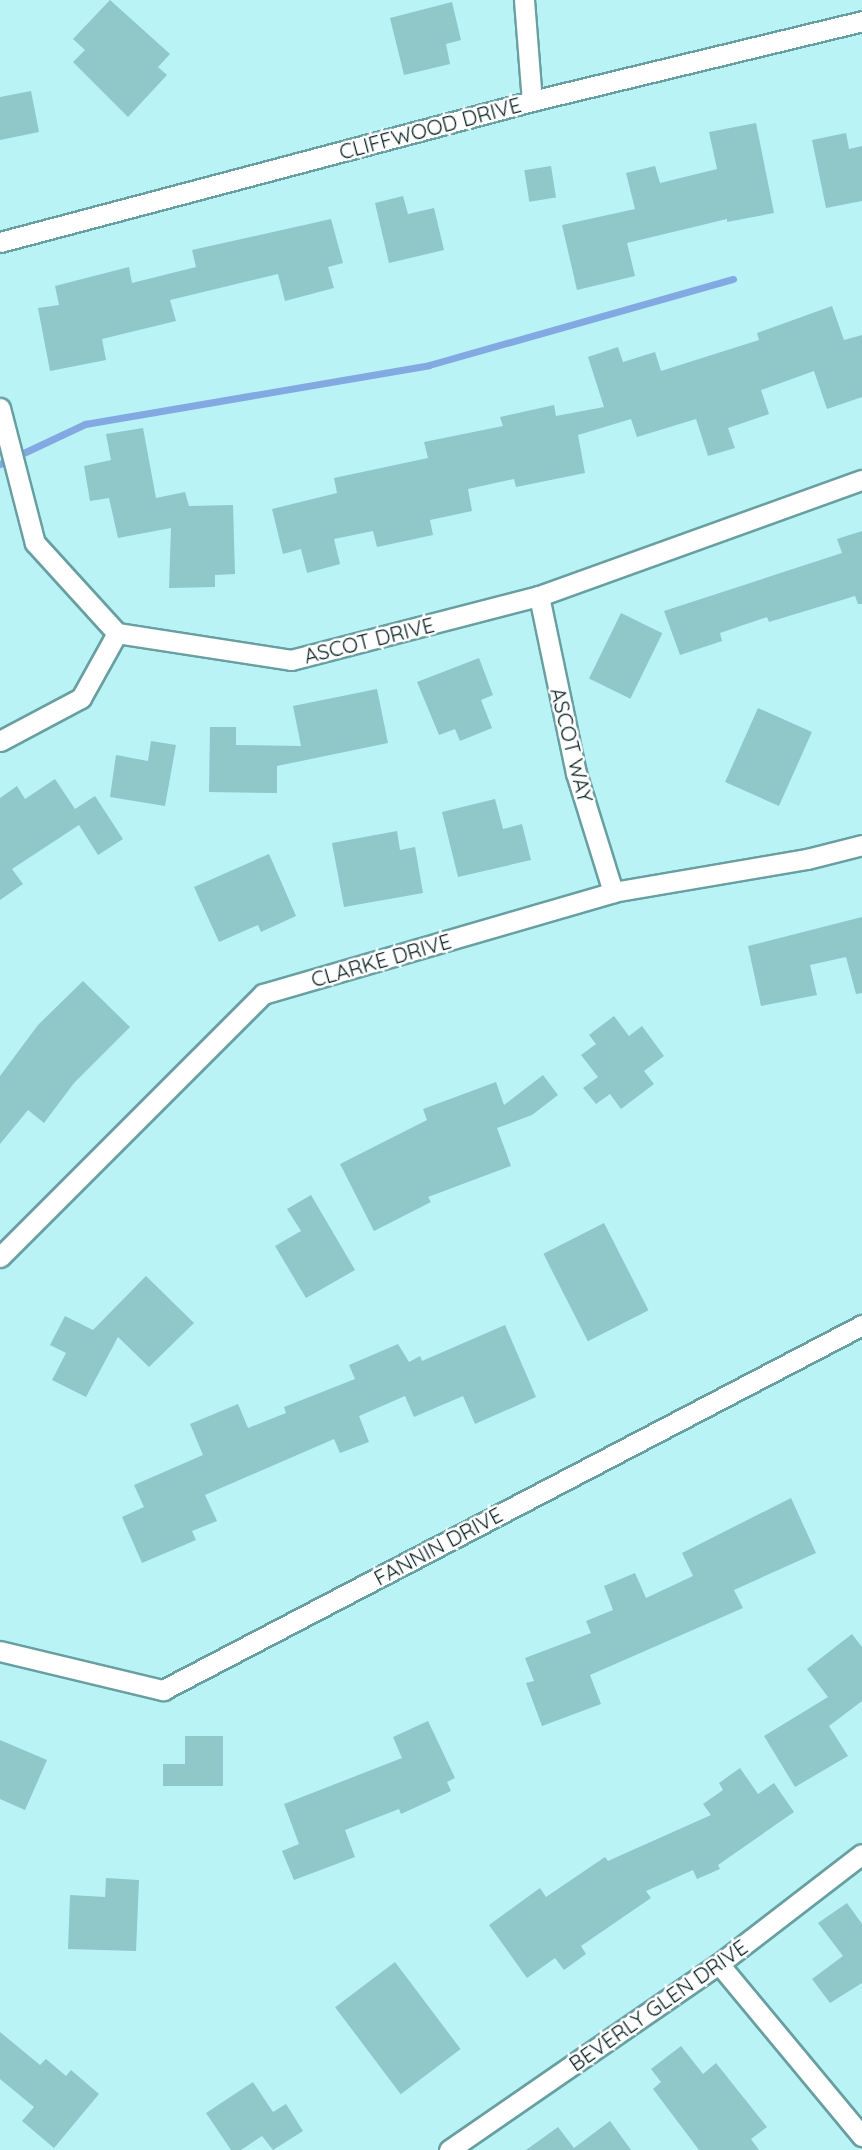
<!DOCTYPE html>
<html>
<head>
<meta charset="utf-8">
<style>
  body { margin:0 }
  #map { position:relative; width:862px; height:2150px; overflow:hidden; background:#baf3f5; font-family:Quicksand,sans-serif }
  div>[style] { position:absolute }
  .stream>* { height:7px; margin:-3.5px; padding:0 3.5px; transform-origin:3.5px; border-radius:3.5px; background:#83a9e3 }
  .building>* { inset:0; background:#90c7c9; transform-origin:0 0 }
  .roads { filter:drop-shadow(2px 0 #689fa1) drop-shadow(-2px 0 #689fa1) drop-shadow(0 2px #689fa1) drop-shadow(0 -2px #689fa1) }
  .minor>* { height:19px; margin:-9.5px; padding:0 9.5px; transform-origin:9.5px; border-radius:9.5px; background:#fff }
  span { translate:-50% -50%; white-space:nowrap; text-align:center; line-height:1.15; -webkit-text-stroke:5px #fff; paint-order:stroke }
  .street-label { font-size:21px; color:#051c1d }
</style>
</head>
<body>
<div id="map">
  <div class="stream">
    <i style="left:0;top:464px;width:94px;rotate:-25.2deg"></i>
    <i style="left:85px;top:424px;width:349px;rotate:-9.7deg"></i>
    <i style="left:429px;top:365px;width:316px;rotate:-15.8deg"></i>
  </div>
  <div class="building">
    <i style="clip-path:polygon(110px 0,170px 54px,158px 67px,167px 75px,128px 117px,73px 62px,85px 50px,73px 39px)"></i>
    <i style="clip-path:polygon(452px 2px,461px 40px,446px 44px,450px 64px,404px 75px,390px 18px)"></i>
    <i style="clip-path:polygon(31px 91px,39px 132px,0 140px,0 97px)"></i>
    <i style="clip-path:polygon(756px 123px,774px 213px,727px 222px,727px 219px,627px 243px,635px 276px,577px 290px,562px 225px,635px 209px,626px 173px,655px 166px,660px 183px,717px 169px,709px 132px)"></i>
    <i style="clip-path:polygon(846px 133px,849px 149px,862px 146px,862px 201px,826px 208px,812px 140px)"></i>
    <i style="left:551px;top:166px;width:32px;height:27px;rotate:81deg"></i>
    <i style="clip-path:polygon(403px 196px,408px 214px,434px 208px,444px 250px,389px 263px,375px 203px)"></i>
    <i style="clip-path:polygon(331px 219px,343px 263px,328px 267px,334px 288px,285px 301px,278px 274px,170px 300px,176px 321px,102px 339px,106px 360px,50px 371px,38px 308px,59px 305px,55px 286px,129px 267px,132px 283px,196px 267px,192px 250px)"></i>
    <i style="clip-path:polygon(832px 306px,844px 340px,862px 335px,862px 397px,827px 409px,814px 371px,761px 390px,769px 414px,728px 428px,735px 448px,708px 456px,696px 419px,637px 437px,631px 419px,578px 435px,585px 473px,516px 487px,514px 479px,468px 489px,472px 511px,430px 520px,433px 535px,377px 547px,373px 531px,334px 539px,340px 564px,307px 573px,301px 549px,283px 554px,272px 509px,337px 493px,334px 478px,428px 458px,424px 442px,503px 426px,500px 417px,554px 405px,556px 416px,604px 407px,588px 357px,618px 347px,623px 362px,655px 352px,661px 371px,759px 340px,757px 333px)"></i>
    <i style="clip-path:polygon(143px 428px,156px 498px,185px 492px,189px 506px,233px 505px,235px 574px,215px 575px,215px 587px,169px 588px,171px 528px,118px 538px,109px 498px,90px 501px,84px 466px,111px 460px,106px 434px)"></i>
    <i style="clip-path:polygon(862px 531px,862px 604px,858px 604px,855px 596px,769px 622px,767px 617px,720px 633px,722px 641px,680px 655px,664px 611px,842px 553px,837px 539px)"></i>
    <i style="left:621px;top:613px;width:46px;height:73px;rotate:26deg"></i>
    <i style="clip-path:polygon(479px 658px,493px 695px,481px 700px,492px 728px,460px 741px,455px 729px,439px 735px,417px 682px)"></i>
    <i style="clip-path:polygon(377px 689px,388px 743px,277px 766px,277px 793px,209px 792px,210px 727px,236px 727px,236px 745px,301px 746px,293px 706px)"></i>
    <i style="left:758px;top:708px;width:59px;height:81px;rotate:24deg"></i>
    <i style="clip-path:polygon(151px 741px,176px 745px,165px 806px,110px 797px,116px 755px,148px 761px)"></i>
    <i style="clip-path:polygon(55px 779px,75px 809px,95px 796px,123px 839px,98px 855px,79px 825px,12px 869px,23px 884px,0 900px,0 798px,17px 786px,25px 799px)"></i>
    <i style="clip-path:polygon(495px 799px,503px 829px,522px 824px,531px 860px,458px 877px,442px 812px)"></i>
    <i style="clip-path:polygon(397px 831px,400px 850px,415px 847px,423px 893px,344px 907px,332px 843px)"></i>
    <i style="clip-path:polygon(269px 854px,296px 916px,261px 932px,258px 925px,219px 942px,194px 887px)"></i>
    <i style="clip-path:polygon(862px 917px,862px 993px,856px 994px,846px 957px,810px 965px,817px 995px,761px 1006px,748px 946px)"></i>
    <i style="clip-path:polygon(83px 981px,130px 1027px,74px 1083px,44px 1123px,28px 1110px,0 1144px,0 1076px,38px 1025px)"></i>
    <i style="clip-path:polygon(614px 1016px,629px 1036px,642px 1026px,664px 1056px,644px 1071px,654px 1084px,621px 1109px,610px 1094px,596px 1104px,583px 1088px,598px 1077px,581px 1055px,596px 1044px,589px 1035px)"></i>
    <i style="clip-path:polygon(543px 1075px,558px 1095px,532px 1115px,497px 1128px,511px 1166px,428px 1197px,431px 1202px,374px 1231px,340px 1164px,427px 1120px,423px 1109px,496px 1082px,504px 1105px)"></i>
    <i style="clip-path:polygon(311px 1195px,355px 1270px,306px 1298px,275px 1246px,301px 1231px,287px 1209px)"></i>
    <i style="left:604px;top:1223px;width:98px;height:68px;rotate:63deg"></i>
    <i style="clip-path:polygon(146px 1276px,194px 1323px,149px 1367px,118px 1337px,86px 1397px,52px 1380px,66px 1353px,50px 1345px,65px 1316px,93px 1330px)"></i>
    <i style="clip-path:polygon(505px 1325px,536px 1397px,475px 1424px,463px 1396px,414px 1417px,405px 1396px,359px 1416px,369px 1442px,340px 1453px,334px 1439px,205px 1495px,217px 1521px,192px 1531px,196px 1540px,142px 1563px,122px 1517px,144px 1507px,134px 1485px,203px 1455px,190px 1424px,238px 1404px,248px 1428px,286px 1413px,284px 1407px,355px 1379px,349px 1365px,398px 1344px,409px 1362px,420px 1356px,422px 1361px)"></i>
    <i style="clip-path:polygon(791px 1498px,816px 1553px,734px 1590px,743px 1608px,590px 1675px,601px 1704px,542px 1726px,526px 1683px,534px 1681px,525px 1658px,591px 1633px,586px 1621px,613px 1610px,604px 1586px,635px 1573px,646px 1598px,693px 1576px,682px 1553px)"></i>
    <i style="clip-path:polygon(852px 1634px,862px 1647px,862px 1701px,829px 1726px,848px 1756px,795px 1787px,764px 1736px,828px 1697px,807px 1669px)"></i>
    <i style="clip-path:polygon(428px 1721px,455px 1778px,447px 1782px,451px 1791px,401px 1814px,399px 1809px,345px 1830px,355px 1857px,294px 1880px,282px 1851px,299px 1844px,284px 1804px,402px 1758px,393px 1737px)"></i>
    <i style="clip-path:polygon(185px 1736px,223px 1736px,223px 1786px,163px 1786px,163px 1764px,185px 1764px)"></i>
    <i style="clip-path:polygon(0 1740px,47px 1760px,25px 1810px,0 1799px)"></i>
    <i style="clip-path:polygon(740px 1768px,758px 1794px,774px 1783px,794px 1812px,718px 1865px,720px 1869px,697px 1879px,693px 1870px,646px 1891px,651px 1898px,581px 1946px,586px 1954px,564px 1970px,555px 1958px,527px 1978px,489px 1925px,540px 1888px,546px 1897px,605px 1857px,608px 1861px,711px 1815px,703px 1804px,723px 1790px,719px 1783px)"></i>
    <i style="clip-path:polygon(106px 1878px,139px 1880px,136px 1951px,68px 1949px,70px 1895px,105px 1897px)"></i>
    <i style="clip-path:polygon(847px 1903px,862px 1924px,862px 1983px,830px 2003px,812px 1979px,843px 1956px,818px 1923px)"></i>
    <i style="left:395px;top:1962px;width:109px;height:75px;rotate:53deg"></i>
    <i style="clip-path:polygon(0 2032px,40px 2065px,46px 2059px,66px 2076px,71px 2070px,99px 2094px,54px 2148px,22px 2121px,34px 2107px,0 2079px)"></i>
    <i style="clip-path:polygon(681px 2046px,703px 2074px,716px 2063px,767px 2127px,751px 2139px,759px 2150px,699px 2150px,653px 2089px,661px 2082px,651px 2069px)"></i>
    <i style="clip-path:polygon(253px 2082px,273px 2112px,286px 2104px,303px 2131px,273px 2150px,262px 2136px,241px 2150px,231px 2150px,206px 2113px)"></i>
    <i style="clip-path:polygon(610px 2121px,631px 2150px,526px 2150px,558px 2127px,574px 2148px)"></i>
  </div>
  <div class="roads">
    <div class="minor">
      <i style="left:524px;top:0;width:101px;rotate:85.5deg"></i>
      <i style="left:0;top:242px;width:550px;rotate:-14.84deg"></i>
      <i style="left:532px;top:101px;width:340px;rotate:-13.6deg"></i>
      <i style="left:0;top:408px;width:139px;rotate:75.5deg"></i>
      <i style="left:35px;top:543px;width:122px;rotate:47.7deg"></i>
      <i style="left:117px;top:633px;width:176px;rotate:8.8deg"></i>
      <i style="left:291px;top:660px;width:256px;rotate:-14.5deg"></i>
      <i style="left:539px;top:596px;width:343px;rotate:-19.8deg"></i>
      <i style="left:539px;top:596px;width:181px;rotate:78.2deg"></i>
      <i style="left:576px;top:773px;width:125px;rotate:72.7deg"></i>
      <i style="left:0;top:741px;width:92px;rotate:-28deg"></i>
      <i style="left:81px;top:698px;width:74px;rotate:-61deg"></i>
      <i style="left:0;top:1257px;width:372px;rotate:-45deg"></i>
      <i style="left:263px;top:994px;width:365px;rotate:-16.2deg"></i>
      <i style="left:613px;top:892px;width:197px;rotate:-9.7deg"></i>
      <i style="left:807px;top:859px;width:57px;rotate:-14.3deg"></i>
      <i style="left:0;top:1651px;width:168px;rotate:13.5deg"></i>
      <i style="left:163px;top:1690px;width:789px;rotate:-27.57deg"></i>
      <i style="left:719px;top:1964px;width:224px;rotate:50.3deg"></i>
      <i style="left:449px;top:2150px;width:328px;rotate:-34.6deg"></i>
      <i style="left:719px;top:1964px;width:180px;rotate:-37.6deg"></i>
    </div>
  </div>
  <div class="street-label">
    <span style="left:430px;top:128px;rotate:-15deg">CLIFFWOOD DRIVE</span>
    <span style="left:369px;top:640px;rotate:-14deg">ASCOT DRIVE</span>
    <span style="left:572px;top:745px;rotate:76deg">ASCOT WAY</span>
    <span style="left:381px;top:960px;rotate:-16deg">CLARKE DRIVE</span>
    <span style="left:438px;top:1546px;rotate:-28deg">FANNIN DRIVE</span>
    <span style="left:658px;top:2005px;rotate:-35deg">BEVERLY GLEN DRIVE</span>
  </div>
</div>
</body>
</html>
